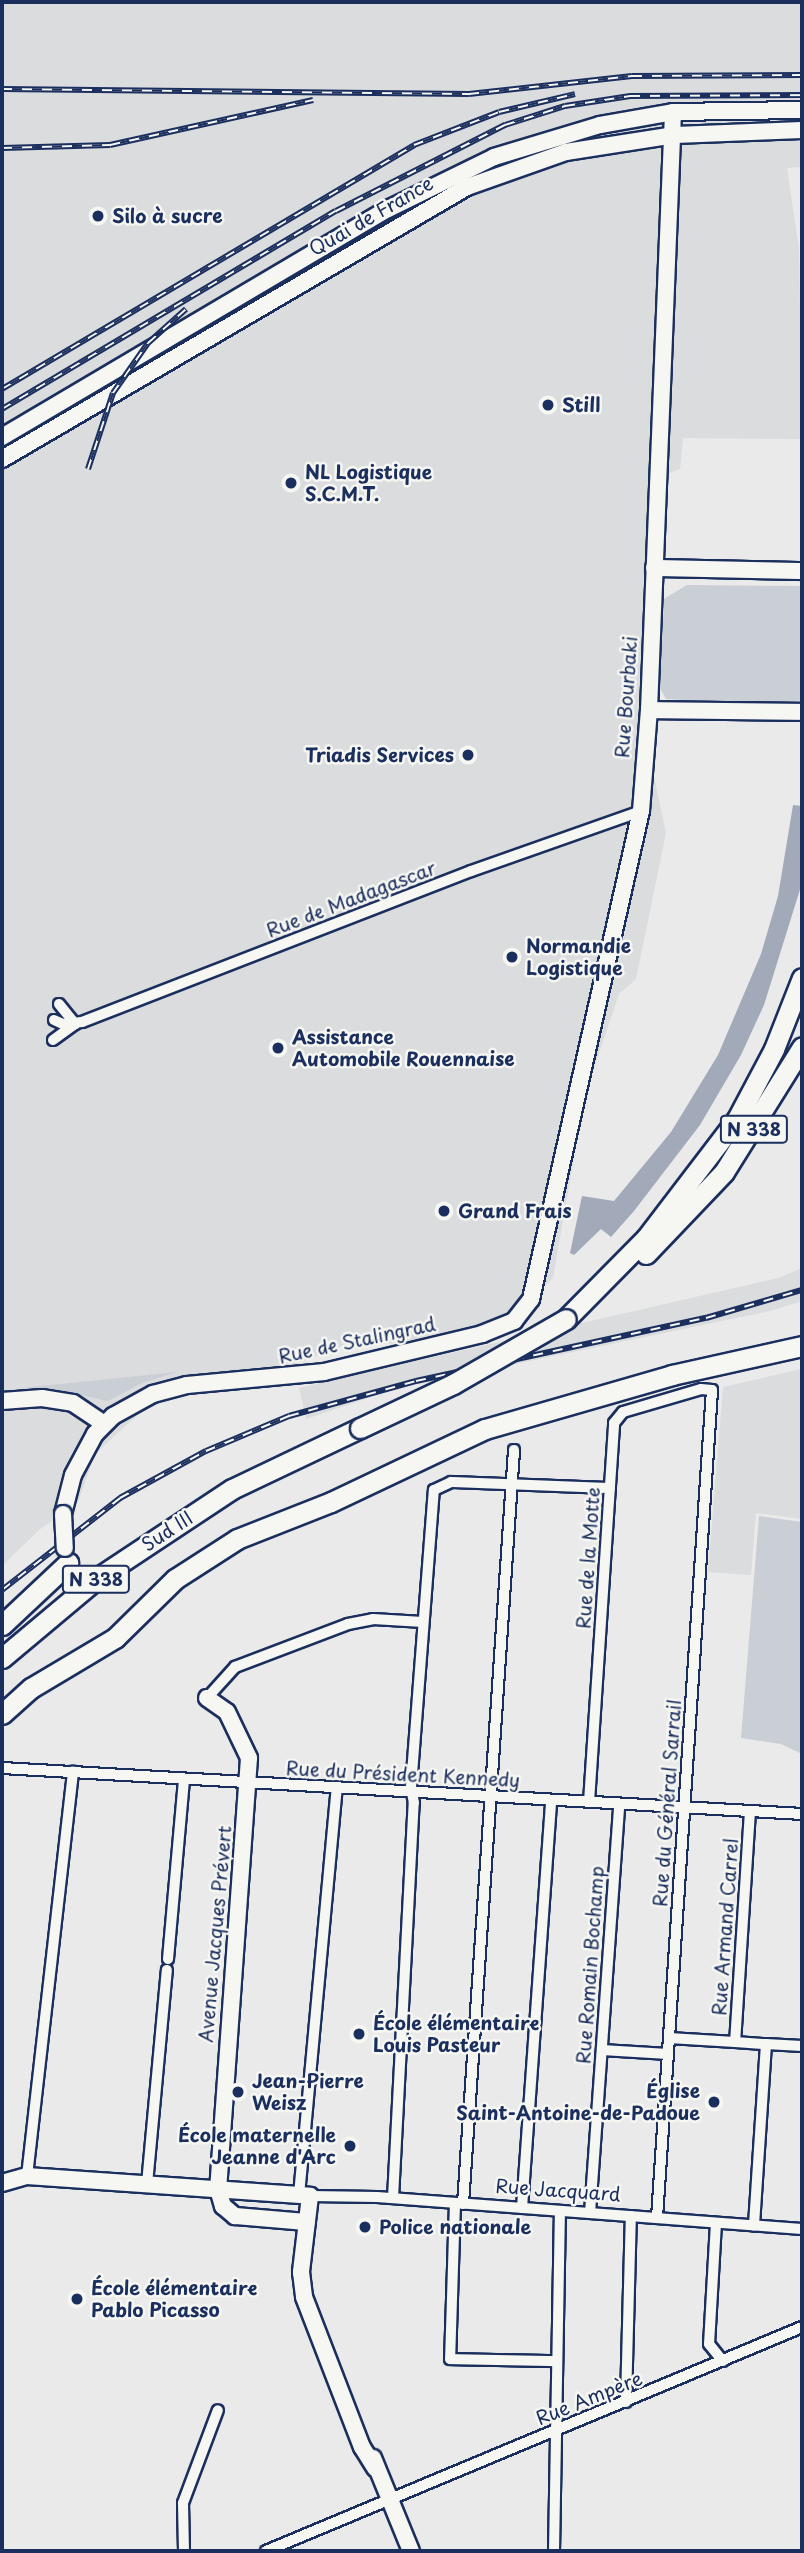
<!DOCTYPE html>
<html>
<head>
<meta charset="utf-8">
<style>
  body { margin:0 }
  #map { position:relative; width:804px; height:2553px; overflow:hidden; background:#e9eae9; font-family:"Playpen Sans",sans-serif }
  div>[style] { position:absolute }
  .built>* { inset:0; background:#dadcde }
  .green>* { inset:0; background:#caced5 }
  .water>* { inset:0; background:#a2aaba }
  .roads { filter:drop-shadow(2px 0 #1b2f5e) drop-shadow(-2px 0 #1b2f5e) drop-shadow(0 2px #1b2f5e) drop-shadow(0 -2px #1b2f5e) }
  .street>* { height:10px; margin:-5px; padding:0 5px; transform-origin:5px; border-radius:5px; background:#f6f6f2 }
  .secondary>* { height:16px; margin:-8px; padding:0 8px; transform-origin:8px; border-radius:8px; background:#f6f6f2 }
  .highway>* { height:19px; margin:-9.5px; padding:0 9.5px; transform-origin:9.5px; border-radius:9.5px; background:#f6f6f2 }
  .rail>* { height:6px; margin-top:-3px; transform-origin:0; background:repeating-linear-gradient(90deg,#f6f6f2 0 10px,#1b2f5e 0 20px); box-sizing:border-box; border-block:2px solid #1b2f5e }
  .bridges { filter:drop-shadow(2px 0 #1b2f5e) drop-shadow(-2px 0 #1b2f5e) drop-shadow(0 2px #1b2f5e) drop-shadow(0 -2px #1b2f5e) }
  .secondary-bridge>* { height:16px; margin:-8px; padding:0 8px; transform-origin:8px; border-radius:8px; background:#f6f6f2 }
  .highway-bridge>* { height:19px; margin:-9.5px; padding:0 9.5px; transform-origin:9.5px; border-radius:9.5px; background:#f6f6f2 }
  .dots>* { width:19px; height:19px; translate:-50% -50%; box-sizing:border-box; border:4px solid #f6f6f2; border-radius:50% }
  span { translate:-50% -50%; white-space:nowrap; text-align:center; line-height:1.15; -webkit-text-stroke:5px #f6f6f2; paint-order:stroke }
  .shield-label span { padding:2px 5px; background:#f6f6f2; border:2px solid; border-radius:5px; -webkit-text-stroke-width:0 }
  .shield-label { font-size:18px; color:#1b2f5e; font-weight:700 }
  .poi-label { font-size:19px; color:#1b2f5e; font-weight:700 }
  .left { translate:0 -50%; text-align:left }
  .right { translate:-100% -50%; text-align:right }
  .street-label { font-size:19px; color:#1b2f5e }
  .frame { position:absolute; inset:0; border:4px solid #1b2f5e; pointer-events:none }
</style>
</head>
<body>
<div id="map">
  <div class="built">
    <i style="clip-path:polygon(2px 2px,802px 2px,802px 167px,787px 168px,799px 249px,802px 439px,683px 438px,680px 469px,664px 475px,653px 772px,666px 833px,636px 979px,619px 994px,585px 1095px,553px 1278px,491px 1338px,342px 1346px,236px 1388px,173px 1397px,143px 1410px,95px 1454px,78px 1502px,39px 1530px,2px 1566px)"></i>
    <i style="clip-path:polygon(802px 1268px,802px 1301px,770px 1311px,395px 1389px,306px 1419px,299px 1388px,778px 1278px)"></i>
    <i style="clip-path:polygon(802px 1369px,802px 1519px,756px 1513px,751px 1575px,708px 1572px,723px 1387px)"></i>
  </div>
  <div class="green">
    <i style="clip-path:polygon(687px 585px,802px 586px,802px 706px,666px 699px,660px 688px,664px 599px)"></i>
    <i style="clip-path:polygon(177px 1372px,142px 1383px,108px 1401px,49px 1388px,21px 1388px)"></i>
    <i style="clip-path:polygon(759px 1516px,802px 1522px,802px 1754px,781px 1744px,741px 1738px)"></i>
  </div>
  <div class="water">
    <i style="clip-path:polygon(793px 805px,802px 806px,802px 883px,764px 1005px,741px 1055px,700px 1125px,634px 1211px,611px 1237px,601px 1229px,574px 1255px,570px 1253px,582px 1196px,614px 1201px,671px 1132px,718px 1055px,761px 954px,778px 896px)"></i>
  </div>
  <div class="roads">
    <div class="street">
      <i style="left:59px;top:1004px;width:26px;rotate:51deg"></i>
      <i style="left:54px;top:1020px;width:10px;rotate:24deg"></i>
      <i style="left:63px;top:1024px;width:19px;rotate:-6deg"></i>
      <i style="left:82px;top:1022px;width:417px;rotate:-21.2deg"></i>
      <i style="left:471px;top:871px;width:180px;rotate:-19.4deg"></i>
      <i style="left:53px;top:1040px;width:27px;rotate:-36deg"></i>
      <i style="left:207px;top:1698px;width:42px;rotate:-47.9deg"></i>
      <i style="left:235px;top:1667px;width:121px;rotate:-20.8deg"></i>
      <i style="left:348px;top:1624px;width:25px;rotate:-11deg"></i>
      <i style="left:373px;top:1619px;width:50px;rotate:3.4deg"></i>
      <i style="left:2px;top:1768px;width:801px;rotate:3.29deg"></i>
      <i style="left:589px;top:1802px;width:380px;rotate:-86.2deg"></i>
      <i style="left:614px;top:1423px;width:14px;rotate:-51deg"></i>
      <i style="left:623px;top:1412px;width:81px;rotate:-16.4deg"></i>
      <i style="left:701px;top:1389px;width:11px;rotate:5deg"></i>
      <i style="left:712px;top:1390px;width:830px;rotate:93.8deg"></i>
      <i style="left:750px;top:1811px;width:231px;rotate:93.7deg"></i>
      <i style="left:735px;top:2042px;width:31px;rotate:4deg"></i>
      <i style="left:766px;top:2044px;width:182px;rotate:93.8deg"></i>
      <i style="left:168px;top:1959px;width:181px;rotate:-84.9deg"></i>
      <i style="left:669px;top:2038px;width:66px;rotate:3.5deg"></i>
      <i style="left:766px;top:2044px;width:36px;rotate:3deg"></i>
      <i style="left:602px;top:2050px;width:66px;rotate:3.5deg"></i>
      <i style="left:27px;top:2176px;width:407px;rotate:-83.5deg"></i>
      <i style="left:147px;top:2184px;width:215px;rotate:-84.7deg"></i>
      <i style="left:299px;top:2195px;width:409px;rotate:-84.7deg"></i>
      <i style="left:310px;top:2196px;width:67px;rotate:0.9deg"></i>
      <i style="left:377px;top:2197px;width:426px;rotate:4.3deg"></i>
      <i style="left:393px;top:2198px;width:396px;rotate:-87deg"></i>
      <i style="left:414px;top:1803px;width:16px;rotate:-101deg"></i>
      <i style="left:411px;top:1787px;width:298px;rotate:-85.6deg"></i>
      <i style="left:434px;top:1490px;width:19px;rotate:-25deg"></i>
      <i style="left:451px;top:1482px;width:159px;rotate:2.2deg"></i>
      <i style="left:455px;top:2203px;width:156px;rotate:91.8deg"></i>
      <i style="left:450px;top:2359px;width:106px;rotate:1.1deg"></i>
      <i style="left:463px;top:2204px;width:756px;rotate:-86.13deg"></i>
      <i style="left:522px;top:2208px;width:409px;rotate:-85.9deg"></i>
      <i style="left:590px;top:2213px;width:410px;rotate:-85.9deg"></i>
      <i style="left:716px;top:2223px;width:121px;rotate:93.3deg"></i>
      <i style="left:709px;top:2344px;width:22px;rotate:51deg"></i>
      <i style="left:626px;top:2402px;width:186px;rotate:-88.5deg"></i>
      <i style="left:184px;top:2551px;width:48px;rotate:-91.2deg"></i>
      <i style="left:183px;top:2503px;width:99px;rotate:-69.4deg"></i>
      <i style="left:266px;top:2551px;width:581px;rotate:-22.68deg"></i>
      <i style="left:554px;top:2551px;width:340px;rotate:-89deg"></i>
    </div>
    <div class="secondary">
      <i style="left:2px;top:437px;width:448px;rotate:-30.6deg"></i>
      <i style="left:388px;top:209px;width:118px;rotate:-26.1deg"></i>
      <i style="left:494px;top:157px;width:111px;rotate:-16.8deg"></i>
      <i style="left:600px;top:125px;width:74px;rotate:-10.1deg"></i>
      <i style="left:673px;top:112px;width:129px;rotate:-0.9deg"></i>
      <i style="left:2px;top:459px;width:539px;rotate:-30.33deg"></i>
      <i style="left:467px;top:187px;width:105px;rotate:-19.5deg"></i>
      <i style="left:566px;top:152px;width:110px;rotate:-8.9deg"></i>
      <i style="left:675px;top:135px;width:127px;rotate:-2.3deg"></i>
      <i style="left:654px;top:568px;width:148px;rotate:1.2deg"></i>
      <i style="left:649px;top:710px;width:153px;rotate:0.7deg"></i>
      <i style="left:2px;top:1401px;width:40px;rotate:-4.3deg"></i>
      <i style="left:42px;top:1398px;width:31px;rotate:9deg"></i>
      <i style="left:73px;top:1403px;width:37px;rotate:34deg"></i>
      <i style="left:63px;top:1514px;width:40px;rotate:-75.6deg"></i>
      <i style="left:73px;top:1475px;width:47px;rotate:-61.8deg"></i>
      <i style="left:95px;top:1434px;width:25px;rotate:-45deg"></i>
      <i style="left:113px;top:1416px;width:46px;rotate:-28.8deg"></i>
      <i style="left:153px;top:1394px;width:35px;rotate:-15deg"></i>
      <i style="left:187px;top:1385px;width:138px;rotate:-5.4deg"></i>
      <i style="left:324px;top:1372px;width:163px;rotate:-13.5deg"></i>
      <i style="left:482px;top:1334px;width:35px;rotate:-22deg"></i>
      <i style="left:514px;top:1321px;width:28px;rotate:-52deg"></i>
      <i style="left:531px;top:1299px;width:500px;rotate:-77.3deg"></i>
      <i style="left:641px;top:811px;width:101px;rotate:-85.5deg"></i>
      <i style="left:649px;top:710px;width:598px;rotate:-87.7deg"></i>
      <i style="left:207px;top:1698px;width:24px;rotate:35deg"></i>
      <i style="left:227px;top:1712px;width:51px;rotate:64.4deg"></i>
      <i style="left:249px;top:1758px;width:432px;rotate:94.1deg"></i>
      <i style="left:218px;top:2189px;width:18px;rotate:74deg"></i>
      <i style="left:223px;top:2206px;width:16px;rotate:40deg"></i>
      <i style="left:235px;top:2216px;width:72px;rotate:4.8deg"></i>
      <i style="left:2px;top:2183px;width:26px;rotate:-16deg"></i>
      <i style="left:27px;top:2176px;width:284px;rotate:4deg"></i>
      <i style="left:310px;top:2196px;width:77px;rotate:96.8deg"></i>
      <i style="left:301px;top:2272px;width:25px;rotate:83deg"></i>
      <i style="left:304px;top:2297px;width:161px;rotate:68.9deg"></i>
      <i style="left:362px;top:2447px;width:25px;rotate:58deg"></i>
      <i style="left:373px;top:2458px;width:100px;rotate:67.8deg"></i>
    </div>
    <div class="highway">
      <i style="left:646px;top:1254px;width:113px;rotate:-46.4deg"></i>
      <i style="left:724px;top:1172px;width:147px;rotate:-58deg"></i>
      <i style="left:566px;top:1319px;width:114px;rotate:-45.4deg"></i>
      <i style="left:646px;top:1238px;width:150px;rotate:-52.6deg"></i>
      <i style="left:737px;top:1119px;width:79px;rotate:-62.1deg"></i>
      <i style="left:774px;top:1049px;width:76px;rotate:-68.5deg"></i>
      <i style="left:2px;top:1625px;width:91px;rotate:-43.2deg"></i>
      <i style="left:2px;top:1658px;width:123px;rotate:-40deg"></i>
      <i style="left:96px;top:1579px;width:163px;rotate:-33.5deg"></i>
      <i style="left:232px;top:1489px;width:142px;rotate:-25.5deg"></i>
      <i style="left:2px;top:1714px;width:39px;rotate:-42deg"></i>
      <i style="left:31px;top:1688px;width:98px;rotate:-30.8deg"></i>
      <i style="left:115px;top:1638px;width:84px;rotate:-44.5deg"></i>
      <i style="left:175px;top:1579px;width:74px;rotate:-32.8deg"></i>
      <i style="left:237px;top:1539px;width:101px;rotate:-21.5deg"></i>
      <i style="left:331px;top:1502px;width:170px;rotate:-25.4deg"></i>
      <i style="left:485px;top:1429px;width:195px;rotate:-16.1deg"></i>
      <i style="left:672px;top:1375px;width:133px;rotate:-12.6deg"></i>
    </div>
  </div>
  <div class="rail">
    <i style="left:2px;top:89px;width:467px;rotate:0.6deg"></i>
    <i style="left:469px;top:94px;width:164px;rotate:-6.3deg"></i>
    <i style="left:632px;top:76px;width:170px;rotate:-0.3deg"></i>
    <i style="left:2px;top:148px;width:108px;rotate:-1.6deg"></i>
    <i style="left:110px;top:145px;width:208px;rotate:-12.5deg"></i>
    <i style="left:2px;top:389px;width:479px;rotate:-30.6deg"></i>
    <i style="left:414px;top:145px;width:91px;rotate:-21.2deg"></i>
    <i style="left:499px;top:112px;width:78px;rotate:-13.3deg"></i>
    <i style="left:2px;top:409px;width:388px;rotate:-30.7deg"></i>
    <i style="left:336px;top:211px;width:190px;rotate:-27deg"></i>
    <i style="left:505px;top:125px;width:63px;rotate:-17.6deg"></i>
    <i style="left:565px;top:106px;width:66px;rotate:-8.7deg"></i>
    <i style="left:630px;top:96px;width:172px;rotate:-0.3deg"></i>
    <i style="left:88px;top:469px;width:80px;rotate:-71.8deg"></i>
    <i style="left:113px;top:393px;width:61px;rotate:-55deg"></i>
    <i style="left:148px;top:343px;width:51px;rotate:-41.8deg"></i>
    <i style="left:2px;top:1590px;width:150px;rotate:-37.9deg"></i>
    <i style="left:120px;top:1498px;width:98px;rotate:-28.7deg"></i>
    <i style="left:206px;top:1451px;width:90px;rotate:-22.9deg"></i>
    <i style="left:289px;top:1416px;width:132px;rotate:-15.4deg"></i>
    <i style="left:416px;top:1381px;width:297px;rotate:-12.3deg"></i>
    <i style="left:706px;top:1318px;width:100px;rotate:-16.3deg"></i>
  </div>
  <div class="bridges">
    <div class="secondary-bridge">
      <i style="left:63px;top:1514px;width:34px;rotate:87deg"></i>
    </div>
    <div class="highway-bridge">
      <i style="left:360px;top:1428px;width:103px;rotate:-25.3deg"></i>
      <i style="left:453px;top:1384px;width:130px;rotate:-29.9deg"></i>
    </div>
  </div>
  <div class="dots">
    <i style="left:98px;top:216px;background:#1b2f5e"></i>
    <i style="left:548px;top:405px;background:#1b2f5e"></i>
    <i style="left:291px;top:483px;background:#1b2f5e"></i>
    <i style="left:468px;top:755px;background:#1b2f5e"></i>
    <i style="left:512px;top:957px;background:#1b2f5e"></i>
    <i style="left:278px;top:1048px;background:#1b2f5e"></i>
    <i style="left:444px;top:1211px;background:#1b2f5e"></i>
    <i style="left:359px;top:2034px;background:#1b2f5e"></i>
    <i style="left:238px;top:2092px;background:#1b2f5e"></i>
    <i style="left:714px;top:2102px;background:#1b2f5e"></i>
    <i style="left:350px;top:2146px;background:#1b2f5e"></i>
    <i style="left:365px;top:2227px;background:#1b2f5e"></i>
    <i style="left:77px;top:2299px;background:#1b2f5e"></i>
  </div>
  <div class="shield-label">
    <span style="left:754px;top:1129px">N 338</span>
    <span style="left:96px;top:1579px">N 338</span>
  </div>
  <div class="poi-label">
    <span class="left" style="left:112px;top:216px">Silo à sucre</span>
    <span class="left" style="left:562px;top:405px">Still</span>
    <span class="left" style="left:305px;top:483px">NL Logistique<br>S.C.M.T.</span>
    <span class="right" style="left:454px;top:755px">Triadis Services</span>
    <span class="left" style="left:526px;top:957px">Normandie<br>Logistique</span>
    <span class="left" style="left:292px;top:1048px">Assistance<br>Automobile Rouennaise</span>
    <span class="left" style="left:458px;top:1211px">Grand Frais</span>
    <span class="left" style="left:373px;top:2034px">École élémentaire<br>Louis Pasteur</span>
    <span class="left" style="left:252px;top:2092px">Jean-Pierre<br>Weisz</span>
    <span class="right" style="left:700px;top:2102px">Église<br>Saint-Antoine-de-Padoue</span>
    <span class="right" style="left:336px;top:2146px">École maternelle<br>Jeanne d'Arc</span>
    <span class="left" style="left:379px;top:2227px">Police nationale</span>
    <span class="left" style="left:91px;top:2299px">École élémentaire<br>Pablo Picasso</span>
  </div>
  <div class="street-label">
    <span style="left:371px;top:216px;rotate:-30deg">Quai de France</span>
    <span style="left:626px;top:697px;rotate:-86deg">Rue Bourbaki</span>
    <span style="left:351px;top:899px;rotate:-21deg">Rue de Madagascar</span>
    <span style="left:357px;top:1340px;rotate:-12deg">Rue de Stalingrad</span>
    <span style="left:167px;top:1531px;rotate:-33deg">Sud III</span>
    <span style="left:588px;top:1558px;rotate:-86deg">Rue de la Motte</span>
    <span style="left:403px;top:1774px;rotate:3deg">Rue du Président Kennedy</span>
    <span style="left:667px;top:1803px;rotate:-86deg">Rue du Général Sarrail</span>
    <span style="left:725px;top:1927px;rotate:-86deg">Rue Armand Carrel</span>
    <span style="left:215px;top:1934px;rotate:-85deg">Avenue Jacques Prévert</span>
    <span style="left:590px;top:1965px;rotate:-86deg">Rue Romain Bochamp</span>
    <span style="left:558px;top:2190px;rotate:4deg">Rue Jacquard</span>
    <span style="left:589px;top:2398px;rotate:-22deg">Rue Ampère</span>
  </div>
  <div class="frame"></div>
</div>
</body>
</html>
